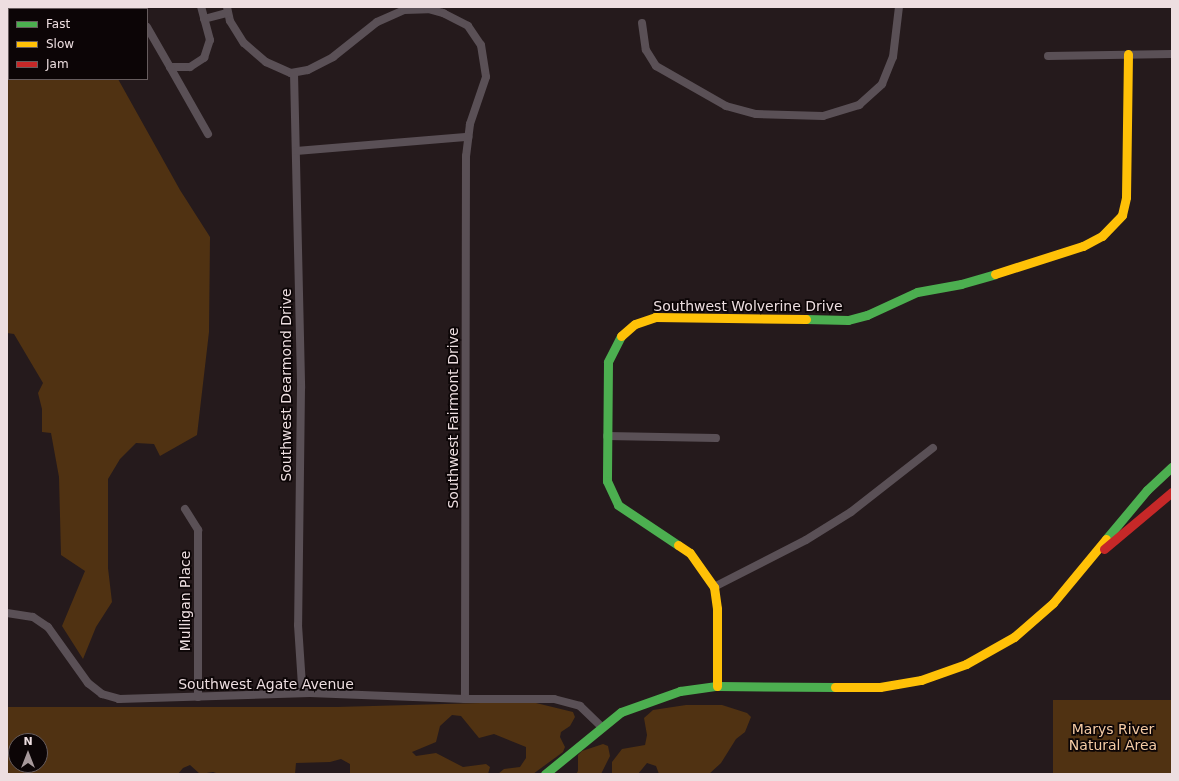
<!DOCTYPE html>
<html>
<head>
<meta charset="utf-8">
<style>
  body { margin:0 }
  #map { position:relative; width:1179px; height:781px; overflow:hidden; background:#251a1c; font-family:"DejaVu Sans",sans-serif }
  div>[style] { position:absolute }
  .green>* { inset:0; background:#503212; transform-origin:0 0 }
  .street>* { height:8px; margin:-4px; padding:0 4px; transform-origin:4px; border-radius:4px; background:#5a5056 }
  .fast>* { height:9px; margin:-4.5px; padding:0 4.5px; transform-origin:4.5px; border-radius:4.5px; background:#4caf50 }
  .slow>* { height:9px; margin:-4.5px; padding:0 4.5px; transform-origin:4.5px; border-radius:4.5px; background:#ffc107 }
  .jam>* { height:9px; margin:-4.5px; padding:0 4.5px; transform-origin:4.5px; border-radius:4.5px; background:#c62828 }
  span { translate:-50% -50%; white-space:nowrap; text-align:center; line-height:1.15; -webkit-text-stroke:3.5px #0c0506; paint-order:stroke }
  .street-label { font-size:14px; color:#eddee0 }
  .park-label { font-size:14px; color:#f5cba4 }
  .frame { position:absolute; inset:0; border:8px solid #eddee0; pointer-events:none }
  .legend { position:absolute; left:8px; top:8px; width:140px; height:72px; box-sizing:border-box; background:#0c0506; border:1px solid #665c5d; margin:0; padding:5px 7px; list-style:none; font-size:12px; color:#eddee0 }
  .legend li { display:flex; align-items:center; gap:8px; height:20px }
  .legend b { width:20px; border:1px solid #665c5d }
  .north { position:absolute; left:8px; top:733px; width:40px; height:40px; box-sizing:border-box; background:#0c0506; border:1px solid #665c5d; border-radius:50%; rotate:0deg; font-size:11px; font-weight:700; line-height:16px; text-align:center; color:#eddee0 }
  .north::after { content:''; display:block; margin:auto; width:14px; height:18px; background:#a7999b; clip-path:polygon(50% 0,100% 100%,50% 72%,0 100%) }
</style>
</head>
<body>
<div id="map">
  <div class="green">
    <i style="clip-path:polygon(7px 7px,78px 7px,80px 9px,9px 9px,9px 79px,118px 79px,180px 190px,210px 237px,209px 332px,197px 435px,160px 456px,154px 444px,136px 443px,120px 459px,108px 479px,108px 568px,112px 602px,96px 627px,83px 659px,62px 626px,85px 571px,61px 555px,59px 477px,51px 433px,42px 432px,42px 409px,38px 393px,43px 383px,14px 334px,7px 333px)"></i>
    <i style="left:1172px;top:700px;width:74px;height:119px;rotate:90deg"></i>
    <i style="clip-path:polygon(evenodd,481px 703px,536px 703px,573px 712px,575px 717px,570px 726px,561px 732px,560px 737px,565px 747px,563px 752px,533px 774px,498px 774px,504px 769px,520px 767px,526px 758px,526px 747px,494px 734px,479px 738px,461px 716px,452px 715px,440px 726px,436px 742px,412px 752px,416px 756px,436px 753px,463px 767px,486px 764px,490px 767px,488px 774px,350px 774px,350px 764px,341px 759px,330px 762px,296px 763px,295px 774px,219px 774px,213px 772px,200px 774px,190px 765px,183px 768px,178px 774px,7px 774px,7px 707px,337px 707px,481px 703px,16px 741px,40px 741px,40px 765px,16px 765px,16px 741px)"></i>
    <i style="clip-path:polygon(686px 705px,722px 705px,747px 713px,751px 717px,745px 732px,736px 739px,721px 763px,709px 774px,659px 774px,656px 766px,647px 763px,638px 774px,612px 774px,612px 762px,622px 749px,645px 745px,647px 735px,644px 718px,653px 710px)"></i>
    <i style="clip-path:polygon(603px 744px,608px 746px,610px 756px,601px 774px,576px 774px,578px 771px,578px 755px,582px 751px)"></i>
  </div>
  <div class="street">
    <i style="left:136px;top:7px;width:2px;rotate:63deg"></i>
    <i style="left:227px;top:7px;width:14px;rotate:78deg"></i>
    <i style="left:230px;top:21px;width:26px;rotate:58deg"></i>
    <i style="left:244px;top:43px;width:29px;rotate:41deg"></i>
    <i style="left:266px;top:62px;width:27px;rotate:24deg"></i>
    <i style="left:291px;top:73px;width:17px;rotate:-10deg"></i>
    <i style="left:308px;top:70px;width:28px;rotate:-27deg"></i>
    <i style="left:333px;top:57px;width:56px;rotate:-38.5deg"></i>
    <i style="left:377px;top:22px;width:30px;rotate:-24deg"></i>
    <i style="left:404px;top:10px;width:24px;rotate:-2deg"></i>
    <i style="left:428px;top:9px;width:16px;rotate:15deg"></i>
    <i style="left:443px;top:13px;width:28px;rotate:27deg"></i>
    <i style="left:468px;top:26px;width:23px;rotate:56deg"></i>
    <i style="left:481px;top:45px;width:32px;rotate:81deg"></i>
    <i style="left:486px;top:77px;width:50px;rotate:108.8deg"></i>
    <i style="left:470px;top:124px;width:32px;rotate:97deg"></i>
    <i style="left:466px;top:156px;width:543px;rotate:90.11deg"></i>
    <i style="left:204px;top:19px;width:24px;rotate:-15deg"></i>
    <i style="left:642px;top:23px;width:27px;rotate:82deg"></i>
    <i style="left:646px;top:50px;width:19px;rotate:58deg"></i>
    <i style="left:656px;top:66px;width:81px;rotate:29.7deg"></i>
    <i style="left:726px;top:106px;width:31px;rotate:15deg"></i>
    <i style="left:756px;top:114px;width:67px;rotate:1.7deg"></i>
    <i style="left:823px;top:116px;width:38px;rotate:-17deg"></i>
    <i style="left:859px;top:105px;width:31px;rotate:-42deg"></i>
    <i style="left:882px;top:84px;width:29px;rotate:-68deg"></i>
    <i style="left:893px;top:57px;width:50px;rotate:-83.2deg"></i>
    <i style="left:147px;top:27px;width:46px;rotate:60.1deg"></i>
    <i style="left:170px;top:67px;width:20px"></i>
    <i style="left:190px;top:67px;width:17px;rotate:-33deg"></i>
    <i style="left:204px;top:58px;width:19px;rotate:-72deg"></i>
    <i style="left:210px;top:40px;width:34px;rotate:-105deg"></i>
    <i style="left:1048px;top:56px;width:124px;rotate:-0.9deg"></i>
    <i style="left:170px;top:67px;width:77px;rotate:60.4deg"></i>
    <i style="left:294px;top:73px;width:315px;rotate:88.7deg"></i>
    <i style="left:301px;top:388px;width:237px;rotate:90.7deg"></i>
    <i style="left:298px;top:625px;width:60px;rotate:86.2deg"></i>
    <i style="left:302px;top:685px;width:11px;rotate:45deg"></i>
    <i style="left:296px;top:151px;width:173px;rotate:-4.7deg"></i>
    <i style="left:607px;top:436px;width:109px;rotate:1.1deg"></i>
    <i style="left:185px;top:509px;width:25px;rotate:58deg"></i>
    <i style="left:198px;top:530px;width:167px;rotate:90deg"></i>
    <i style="left:714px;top:587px;width:103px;rotate:-27.1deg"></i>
    <i style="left:806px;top:540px;width:53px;rotate:-31.9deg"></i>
    <i style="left:851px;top:512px;width:104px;rotate:-38deg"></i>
    <i style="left:7px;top:613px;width:26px;rotate:9deg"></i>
    <i style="left:33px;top:617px;width:18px;rotate:34deg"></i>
    <i style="left:48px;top:627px;width:69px;rotate:54.5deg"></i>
    <i style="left:88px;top:683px;width:18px;rotate:38deg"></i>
    <i style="left:102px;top:694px;width:18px;rotate:16deg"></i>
    <i style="left:119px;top:699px;width:191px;rotate:-1.8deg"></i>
    <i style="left:310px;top:693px;width:155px;rotate:2.2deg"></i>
    <i style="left:465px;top:699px;width:89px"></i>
    <i style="left:554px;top:699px;width:27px;rotate:15deg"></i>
    <i style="left:580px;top:706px;width:29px;rotate:44deg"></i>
  </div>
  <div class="fast">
    <i style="left:806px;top:319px;width:42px;rotate:1.4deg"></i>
    <i style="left:848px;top:320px;width:20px;rotate:-15deg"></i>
    <i style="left:867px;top:315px;width:55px;rotate:-24.7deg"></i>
    <i style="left:917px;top:292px;width:45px;rotate:-10.3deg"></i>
    <i style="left:961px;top:284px;width:35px;rotate:-16deg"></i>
    <i style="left:621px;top:336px;width:29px;rotate:117deg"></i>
    <i style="left:608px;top:362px;width:119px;rotate:90.5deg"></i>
    <i style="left:607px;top:481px;width:26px;rotate:65deg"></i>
    <i style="left:618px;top:505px;width:72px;rotate:33.7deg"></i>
    <i style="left:1106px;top:539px;width:64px;rotate:-50.1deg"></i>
    <i style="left:1147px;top:490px;width:34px;rotate:-43deg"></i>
    <i style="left:545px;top:774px;width:98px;rotate:-39.2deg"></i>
    <i style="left:621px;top:712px;width:63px;rotate:-19.6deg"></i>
    <i style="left:680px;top:691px;width:37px;rotate:-8deg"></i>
    <i style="left:717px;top:686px;width:118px;rotate:0.5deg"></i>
  </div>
  <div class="slow">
    <i style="left:995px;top:274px;width:92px;rotate:-17.7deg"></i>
    <i style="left:1083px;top:246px;width:21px;rotate:-28deg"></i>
    <i style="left:1102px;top:236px;width:29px;rotate:-46deg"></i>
    <i style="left:1122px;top:215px;width:18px;rotate:-77deg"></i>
    <i style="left:1126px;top:197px;width:143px;rotate:-89.2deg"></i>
    <i style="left:621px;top:336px;width:18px;rotate:-41deg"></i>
    <i style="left:635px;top:324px;width:21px;rotate:-19deg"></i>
    <i style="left:655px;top:317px;width:151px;rotate:0.8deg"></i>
    <i style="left:678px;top:545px;width:14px;rotate:34deg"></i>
    <i style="left:690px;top:553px;width:42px;rotate:54.8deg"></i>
    <i style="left:714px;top:587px;width:22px;rotate:82deg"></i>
    <i style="left:717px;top:609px;width:77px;rotate:90deg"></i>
    <i style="left:835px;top:687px;width:45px"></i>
    <i style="left:880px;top:687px;width:42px;rotate:-9.7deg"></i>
    <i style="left:921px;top:680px;width:48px;rotate:-19.6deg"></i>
    <i style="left:966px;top:664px;width:55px;rotate:-29.4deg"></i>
    <i style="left:1014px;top:637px;width:52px;rotate:-41.1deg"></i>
    <i style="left:1053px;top:603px;width:83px;rotate:-50.4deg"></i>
  </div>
  <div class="jam">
    <i style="left:1104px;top:549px;width:89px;rotate:-40deg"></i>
  </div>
  <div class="street-label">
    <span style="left:748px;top:306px">Southwest Wolverine Drive</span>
    <span style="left:286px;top:385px;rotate:-90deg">Southwest Dearmond Drive</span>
    <span style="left:453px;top:418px;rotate:-90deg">Southwest Fairmont Drive</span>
    <span style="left:185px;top:601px;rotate:-90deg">Mulligan Place</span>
    <span style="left:266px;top:684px">Southwest Agate Avenue</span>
  </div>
  <div class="park-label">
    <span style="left:1113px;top:737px">Marys River<br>Natural Area</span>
  </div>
  <div class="frame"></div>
  <ul class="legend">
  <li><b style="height:5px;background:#4caf50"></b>Fast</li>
  <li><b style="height:5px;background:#ffc107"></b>Slow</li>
  <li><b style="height:5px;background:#c62828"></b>Jam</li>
  </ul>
  <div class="north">N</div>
</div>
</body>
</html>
